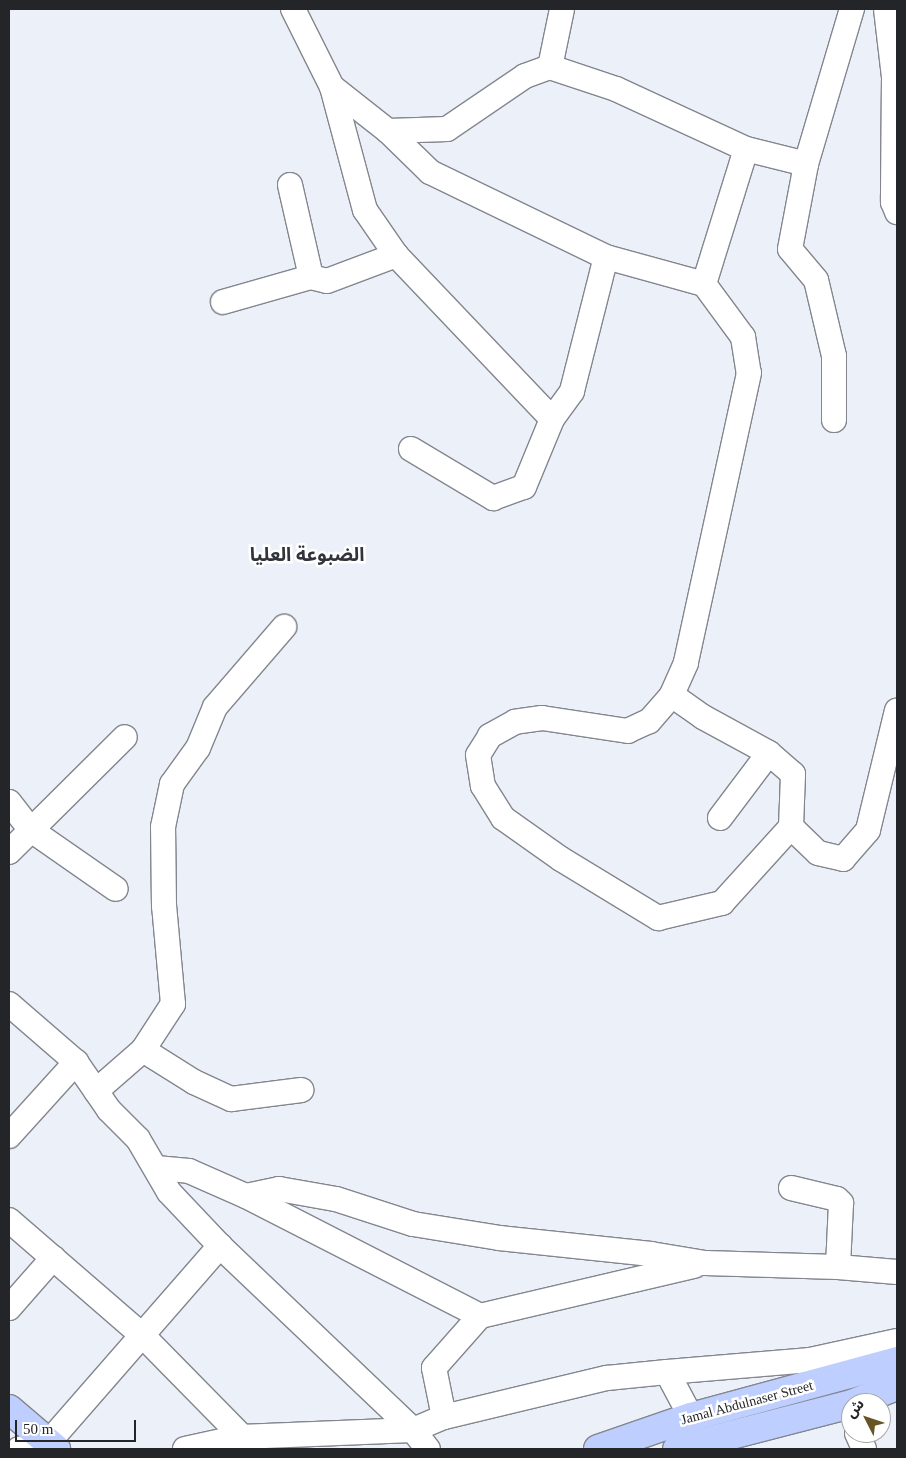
<!DOCTYPE html>
<html>
<head>
<meta charset="utf-8">
<style>
  body { margin:0 }
  #map { position:relative; width:906px; height:1458px; overflow:hidden; background:#ecf0f9; font-family:"Times New Roman","Noto Sans Arabic",serif }
  div>[style] { position:absolute }
  .roads { filter:drop-shadow(1px 0 #83868e) drop-shadow(-1px 0 #83868e) drop-shadow(0 1px #83868e) drop-shadow(0 -1px #83868e) }
  .minor>* { height:24px; margin:-12px; padding:0 12px; transform-origin:12px; border-radius:12px; background:#fff }
  .major>* { height:28px; margin:-14px; padding:0 14px; transform-origin:14px; border-radius:14px; background:#beceff }
  span { translate:-50% -50%; white-space:nowrap; text-align:center; line-height:1.15; -webkit-text-stroke:5px #fff; paint-order:stroke }
  .street-label { font-size:14px; color:#242528 }
  .district-label { font-size:19px; color:#32343b; font-weight:700 }
  .frame { position:absolute; inset:0; border:10px solid #242528; pointer-events:none }
  .north { position:absolute; left:841px; top:1393px; width:50px; height:50px; box-sizing:border-box; background:#fff; border:1px solid #a7a8a9; border-radius:50%; rotate:311deg; font-size:14px; font-weight:700; line-height:20px; text-align:center; color:#242528 }
  .north::after { content:''; display:block; margin:auto; width:18px; height:22px; background:#675623; clip-path:polygon(50% 0,100% 100%,50% 72%,0 100%) }
  .scale { position:absolute; left:15px; top:1420px; width:121px; height:22px; box-sizing:border-box; border:2px solid #242528; border-top:0; padding-left:6px; font-size:15px; line-height:18px; white-space:nowrap; color:#242528; -webkit-text-stroke:4px #fff; paint-order:stroke }
</style>
</head>
<body>
<div id="map">
  <div class="roads">
    <div class="minor">
      <i style="left:293px;top:9px;width:87px;rotate:63.4deg"></i>
      <i style="left:332px;top:87px;width:71px;rotate:38.2deg"></i>
      <i style="left:388px;top:131px;width:59px;rotate:44.3deg"></i>
      <i style="left:430px;top:172px;width:195px;rotate:25.8deg"></i>
      <i style="left:606px;top:257px;width:102px;rotate:15.4deg"></i>
      <i style="left:704px;top:284px;width:66px;rotate:53.7deg"></i>
      <i style="left:743px;top:337px;width:36px;rotate:81deg"></i>
      <i style="left:749px;top:373px;width:297px;rotate:102.3deg"></i>
      <i style="left:686px;top:663px;width:35px;rotate:114deg"></i>
      <i style="left:672px;top:695px;width:35px;rotate:131deg"></i>
      <i style="left:649px;top:721px;width:23px;rotate:155deg"></i>
      <i style="left:628px;top:731px;width:87px;rotate:-171.4deg"></i>
      <i style="left:542px;top:718px;width:27px;rotate:172deg"></i>
      <i style="left:515px;top:722px;width:29px;rotate:151deg"></i>
      <i style="left:490px;top:736px;width:22px;rotate:122deg"></i>
      <i style="left:478px;top:755px;width:31px;rotate:81deg"></i>
      <i style="left:483px;top:786px;width:38px;rotate:58deg"></i>
      <i style="left:503px;top:818px;width:71px;rotate:35.3deg"></i>
      <i style="left:561px;top:859px;width:114px;rotate:31.3deg"></i>
      <i style="left:658px;top:918px;width:66px;rotate:-13.2deg"></i>
      <i style="left:722px;top:903px;width:103px;rotate:-47.8deg"></i>
      <i style="left:791px;top:827px;width:53px;rotate:-87.8deg"></i>
      <i style="left:793px;top:774px;width:32px;rotate:-139deg"></i>
      <i style="left:769px;top:753px;width:75px;rotate:-151.4deg"></i>
      <i style="left:703px;top:717px;width:38px;rotate:-145deg"></i>
      <i style="left:886px;top:9px;width:68px;rotate:83.3deg"></i>
      <i style="left:894px;top:77px;width:125px;rotate:90.5deg"></i>
      <i style="left:893px;top:202px;width:11px;rotate:68deg"></i>
      <i style="left:550px;top:67px;width:59px;rotate:-78.3deg"></i>
      <i style="left:332px;top:87px;width:127px;rotate:75deg"></i>
      <i style="left:365px;top:210px;width:55px;rotate:55.4deg"></i>
      <i style="left:396px;top:255px;width:226px;rotate:46.4deg"></i>
      <i style="left:388px;top:131px;width:59px;rotate:-1.9deg"></i>
      <i style="left:447px;top:129px;width:94px;rotate:-34.2deg"></i>
      <i style="left:525px;top:76px;width:27px;rotate:-20deg"></i>
      <i style="left:550px;top:67px;width:70px;rotate:18.4deg"></i>
      <i style="left:616px;top:89px;width:143px;rotate:24.8deg"></i>
      <i style="left:746px;top:149px;width:62px;rotate:14deg"></i>
      <i style="left:290px;top:185px;width:94px;rotate:77.1deg"></i>
      <i style="left:311px;top:277px;width:16px;rotate:14deg"></i>
      <i style="left:327px;top:281px;width:74px;rotate:-20.6deg"></i>
      <i style="left:704px;top:284px;width:141px;rotate:-72.7deg"></i>
      <i style="left:223px;top:302px;width:91px;rotate:-15.9deg"></i>
      <i style="left:834px;top:420px;width:64px;rotate:-90deg"></i>
      <i style="left:834px;top:356px;width:78px;rotate:-103.3deg"></i>
      <i style="left:816px;top:280px;width:40px;rotate:-130deg"></i>
      <i style="left:790px;top:249px;width:86px;rotate:-79.3deg"></i>
      <i style="left:806px;top:164px;width:162px;rotate:-73.5deg"></i>
      <i style="left:411px;top:449px;width:96px;rotate:30.9deg"></i>
      <i style="left:493px;top:498px;width:33px;rotate:-20deg"></i>
      <i style="left:524px;top:487px;width:74px;rotate:-67.6deg"></i>
      <i style="left:552px;top:419px;width:34px;rotate:-54deg"></i>
      <i style="left:572px;top:391px;width:138px;rotate:-75.8deg"></i>
      <i style="left:9px;top:802px;width:36px;rotate:52deg"></i>
      <i style="left:31px;top:830px;width:103px;rotate:34.8deg"></i>
      <i style="left:720px;top:818px;width:81px;rotate:-53deg"></i>
      <i style="left:791px;top:827px;width:37px;rotate:44deg"></i>
      <i style="left:818px;top:853px;width:26px;rotate:13deg"></i>
      <i style="left:843px;top:859px;width:38px;rotate:-49deg"></i>
      <i style="left:868px;top:830px;width:123px;rotate:-76.4deg"></i>
      <i style="left:9px;top:852px;width:163px;rotate:-44.8deg"></i>
      <i style="left:9px;top:1004px;width:89px;rotate:40.9deg"></i>
      <i style="left:76px;top:1062px;width:58px;rotate:55.5deg"></i>
      <i style="left:109px;top:1110px;width:41px;rotate:45deg"></i>
      <i style="left:138px;top:1139px;width:61px;rotate:59.7deg"></i>
      <i style="left:169px;top:1192px;width:74px;rotate:46.6deg"></i>
      <i style="left:220px;top:1246px;width:267px;rotate:43.6deg"></i>
      <i style="left:413px;top:1430px;width:24px;rotate:52deg"></i>
      <i style="left:143px;top:1050px;width:60px;rotate:32.1deg"></i>
      <i style="left:194px;top:1082px;width:41px;rotate:24.7deg"></i>
      <i style="left:231px;top:1099px;width:71px;rotate:-7.3deg"></i>
      <i style="left:96px;top:1091px;width:62px;rotate:-41.1deg"></i>
      <i style="left:143px;top:1050px;width:55px;rotate:-56.9deg"></i>
      <i style="left:173px;top:1004px;width:98px;rotate:-95.2deg"></i>
      <i style="left:164px;top:906px;width:79px;rotate:-90.7deg"></i>
      <i style="left:163px;top:827px;width:44px;rotate:-78.2deg"></i>
      <i style="left:172px;top:784px;width:44px;rotate:-54.2deg"></i>
      <i style="left:198px;top:748px;width:44px;rotate:-67.5deg"></i>
      <i style="left:215px;top:707px;width:106px;rotate:-49.2deg"></i>
      <i style="left:9px;top:1136px;width:100px;rotate:-47.8deg"></i>
      <i style="left:156px;top:1168px;width:33px;rotate:5deg"></i>
      <i style="left:189px;top:1171px;width:62px;rotate:23.7deg"></i>
      <i style="left:246px;top:1196px;width:34px;rotate:-12deg"></i>
      <i style="left:279px;top:1189px;width:58px;rotate:10deg"></i>
      <i style="left:336px;top:1199px;width:81px;rotate:18deg"></i>
      <i style="left:413px;top:1224px;width:87px;rotate:9.2deg"></i>
      <i style="left:499px;top:1238px;width:153px;rotate:6deg"></i>
      <i style="left:651px;top:1254px;width:55px;rotate:9.5deg"></i>
      <i style="left:705px;top:1263px;width:133px;rotate:1.7deg"></i>
      <i style="left:838px;top:1267px;width:59px;rotate:4.8deg"></i>
      <i style="left:791px;top:1188px;width:47px;rotate:13.4deg"></i>
      <i style="left:837px;top:1199px;width:6px;rotate:45deg"></i>
      <i style="left:841px;top:1203px;width:64px;rotate:92.7deg"></i>
      <i style="left:246px;top:1196px;width:263px;rotate:27.1deg"></i>
      <i style="left:9px;top:1220px;width:177px;rotate:40.9deg"></i>
      <i style="left:143px;top:1336px;width:153px;rotate:45.5deg"></i>
      <i style="left:9px;top:1308px;width:67px;rotate:-48.7deg"></i>
      <i style="left:667px;top:1372px;width:144px;rotate:-4.8deg"></i>
      <i style="left:810px;top:1360px;width:89px;rotate:-12.3deg"></i>
      <i style="left:444px;top:1417px;width:50px;rotate:-101.5deg"></i>
      <i style="left:434px;top:1368px;width:69px;rotate:-48.5deg"></i>
      <i style="left:480px;top:1316px;width:220px;rotate:-13.2deg"></i>
      <i style="left:857px;top:1433px;width:17px;rotate:66deg"></i>
      <i style="left:19px;top:1449px;width:30px;rotate:-12deg"></i>
      <i style="left:48px;top:1443px;width:262px;rotate:-48.9deg"></i>
      <i style="left:185px;top:1449px;width:56px;rotate:-12.3deg"></i>
      <i style="left:240px;top:1437px;width:173px;rotate:-2.3deg"></i>
      <i style="left:413px;top:1430px;width:34px;rotate:-23deg"></i>
      <i style="left:444px;top:1417px;width:168px;rotate:-13.5deg"></i>
      <i style="left:607px;top:1378px;width:60px;rotate:-5.7deg"></i>
      <i style="left:667px;top:1372px;width:51px;rotate:61.9deg"></i>
    </div>
    <div class="major">
      <i style="left:854px;top:1403px;width:46px;rotate:-21.6deg"></i>
      <i style="left:9px;top:1409px;width:62px;rotate:40.4deg"></i>
      <i style="left:598px;top:1449px;width:98px;rotate:-19deg"></i>
      <i style="left:691px;top:1417px;width:213px;rotate:-15.2deg"></i>
      <i style="left:677px;top:1449px;width:180px;rotate:-14.5deg"></i>
    </div>
  </div>
  <div class="street-label">
    <span style="left:747px;top:1403px;rotate:-15deg">Jamal Abdulnaser Street</span>
  </div>
  <div class="district-label">
    <span style="left:307px;top:555px">الضبوعة العليا</span>
  </div>
  <div class="frame"></div>
  <div class="north">ش</div>
  <div class="scale">50 m</div>
</div>
</body>
</html>
